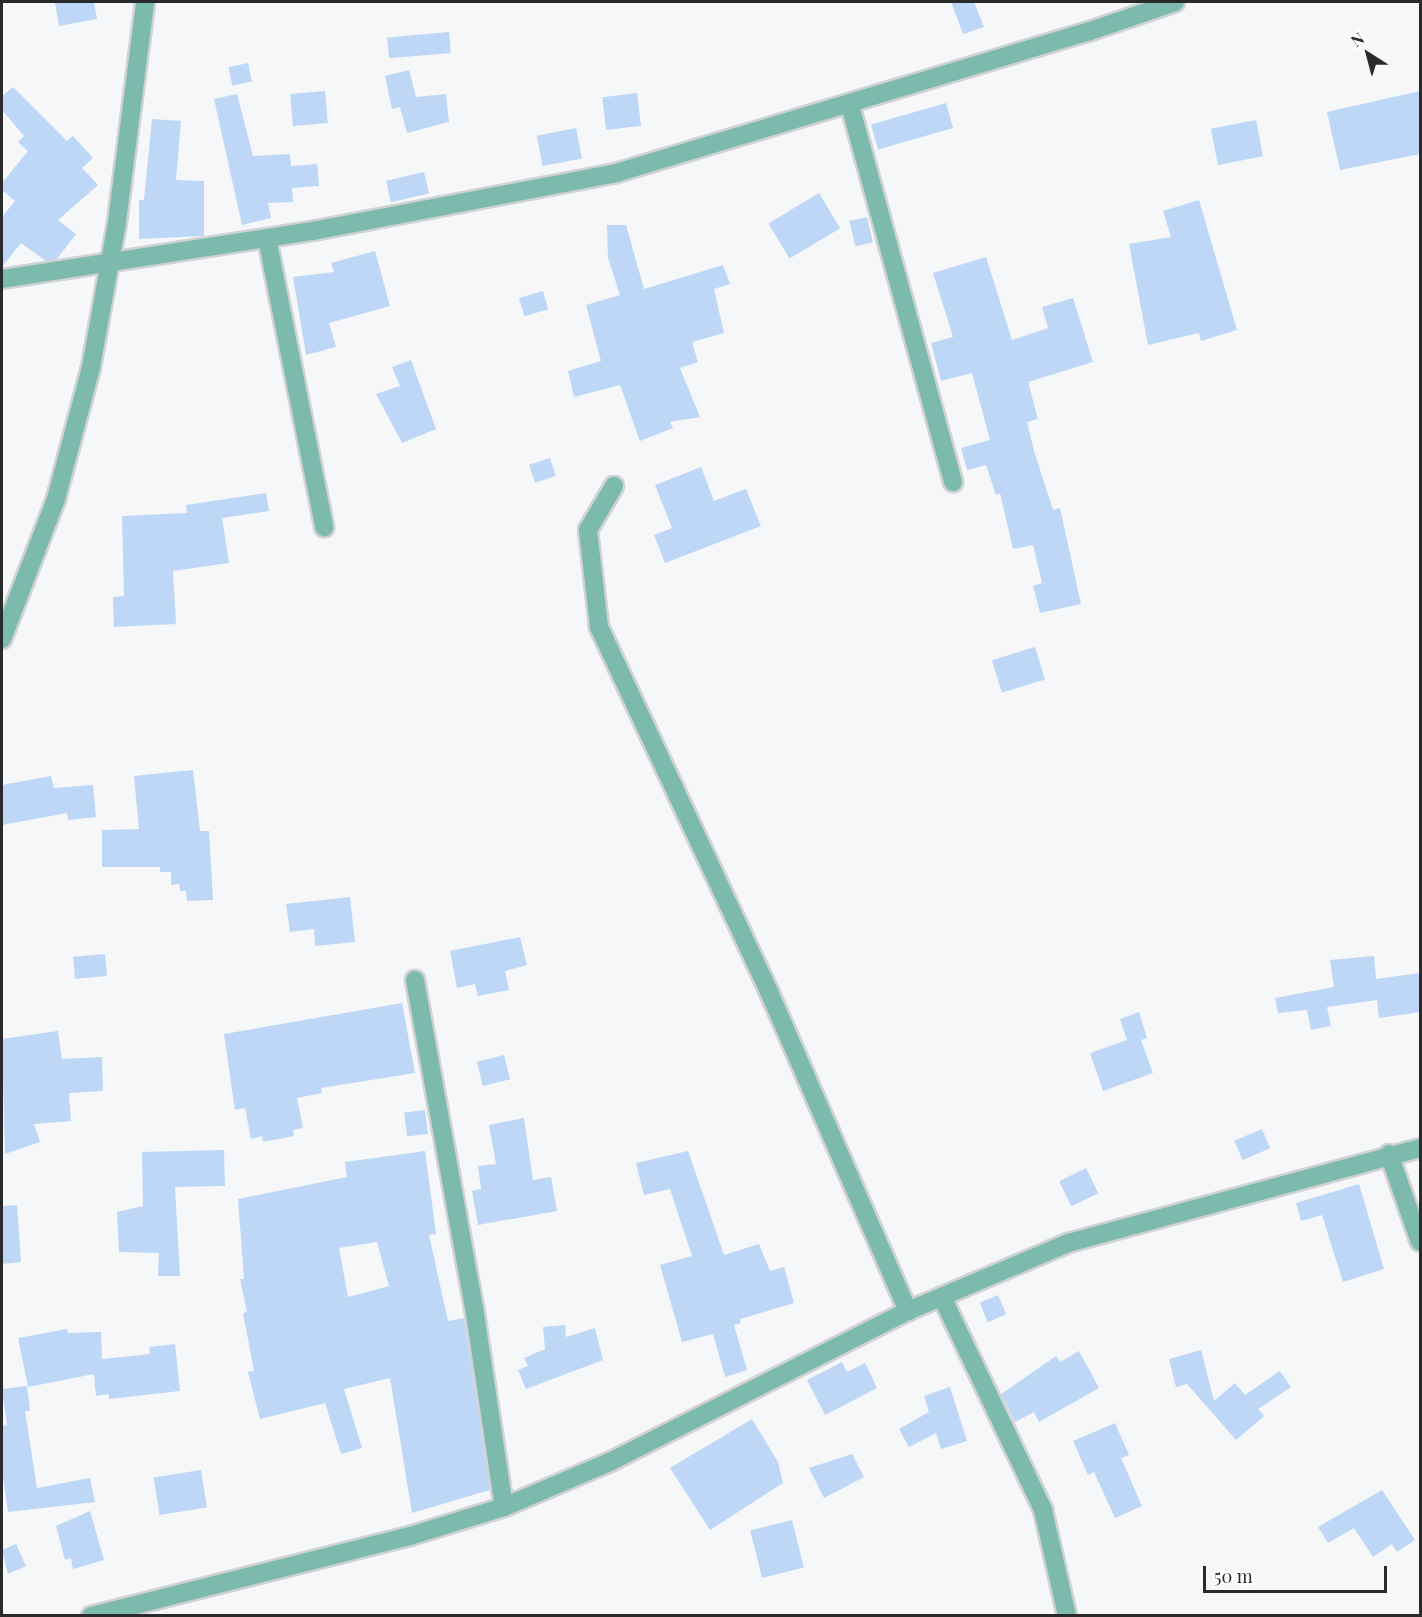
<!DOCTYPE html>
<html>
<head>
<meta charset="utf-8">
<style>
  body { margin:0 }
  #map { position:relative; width:1422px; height:1617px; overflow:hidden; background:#f6f7f8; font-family:"Playfair Display",serif }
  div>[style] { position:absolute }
  .building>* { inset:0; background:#bed7f6; transform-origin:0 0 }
  .roads { filter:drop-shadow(2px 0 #d1d2d3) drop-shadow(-2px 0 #d1d2d3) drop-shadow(0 2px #d1d2d3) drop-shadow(0 -2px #d1d2d3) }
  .minor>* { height:18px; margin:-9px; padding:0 9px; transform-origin:9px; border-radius:9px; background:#7dbaae }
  span { translate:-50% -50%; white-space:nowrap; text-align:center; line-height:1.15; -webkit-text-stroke:4.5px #fff; paint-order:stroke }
  .frame { position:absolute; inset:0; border:3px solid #292a2a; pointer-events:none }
  .north { position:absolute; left:1338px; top:24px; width:60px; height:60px; -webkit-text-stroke:4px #fff; paint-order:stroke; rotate:324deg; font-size:16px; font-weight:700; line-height:24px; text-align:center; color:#292a2a }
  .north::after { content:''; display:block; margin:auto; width:21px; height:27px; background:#292a2a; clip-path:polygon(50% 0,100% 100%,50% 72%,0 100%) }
  .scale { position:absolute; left:1203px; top:1566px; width:184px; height:27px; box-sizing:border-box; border:3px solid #292a2a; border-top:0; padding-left:8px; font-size:18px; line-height:21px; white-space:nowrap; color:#292a2a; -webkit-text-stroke:4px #fff; paint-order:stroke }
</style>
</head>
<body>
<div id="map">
  <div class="building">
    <i style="clip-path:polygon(55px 2px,94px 2px,97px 19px,59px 26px)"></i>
    <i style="clip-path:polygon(951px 2px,974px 2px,984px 27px,963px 34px)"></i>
    <i style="left:449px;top:32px;width:21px;height:62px;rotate:85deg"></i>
    <i style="left:248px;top:63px;width:19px;height:20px;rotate:78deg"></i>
    <i style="clip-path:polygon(409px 70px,416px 97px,446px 94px,449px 122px,407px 133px,400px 107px,392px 109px,385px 76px)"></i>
    <i style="clip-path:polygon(13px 87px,67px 141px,73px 136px,93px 158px,82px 168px,98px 185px,58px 220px,76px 234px,57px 259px,46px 261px,21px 243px,2px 267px,2px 217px,15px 201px,2px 190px,2px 183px,28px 151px,18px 142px,24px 136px,2px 110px,2px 96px)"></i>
    <i style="left:325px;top:91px;width:32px;height:35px;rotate:85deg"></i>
    <i style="clip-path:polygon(1420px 91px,1420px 154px,1340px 170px,1327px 112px)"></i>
    <i style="left:637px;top:93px;width:33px;height:35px;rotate:83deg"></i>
    <i style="clip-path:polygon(237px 94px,253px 156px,290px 154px,291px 166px,317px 164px,319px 186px,292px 188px,293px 202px,268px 203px,271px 218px,242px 225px,214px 99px)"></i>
    <i style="left:946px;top:103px;width:26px;height:78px;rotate:74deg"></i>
    <i style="clip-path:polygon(152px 119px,181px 121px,176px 180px,204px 181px,204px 236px,139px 239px,139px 200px,144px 200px)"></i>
    <i style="left:1256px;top:120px;width:37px;height:46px;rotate:79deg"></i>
    <i style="left:576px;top:128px;width:31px;height:40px;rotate:79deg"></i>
    <i style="left:424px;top:172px;width:22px;height:39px;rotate:77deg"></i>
    <i style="left:819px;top:193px;width:41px;height:59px;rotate:59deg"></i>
    <i style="clip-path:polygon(1199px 200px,1237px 330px,1201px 341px,1199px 333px,1148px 345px,1129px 244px,1171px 237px,1163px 211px)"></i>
    <i style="left:867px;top:217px;width:26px;height:18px;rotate:77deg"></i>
    <i style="clip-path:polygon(607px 225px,626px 225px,644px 289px,723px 265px,730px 284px,714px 289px,724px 333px,692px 342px,698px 362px,680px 368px,700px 417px,670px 422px,673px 428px,640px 441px,620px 385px,574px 397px,568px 371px,601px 361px,586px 305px,620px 295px,608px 258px)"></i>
    <i style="clip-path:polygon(375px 251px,390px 306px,329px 323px,336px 347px,306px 355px,293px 277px,334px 272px,331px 263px)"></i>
    <i style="clip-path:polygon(986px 257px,1012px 340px,1048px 328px,1042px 307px,1073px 298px,1093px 362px,1028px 382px,1038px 419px,1027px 422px,1034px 451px,1053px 510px,1060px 508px,1081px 604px,1040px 613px,1033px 586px,1042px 583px,1033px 545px,1013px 549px,1000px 493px,996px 495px,986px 465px,967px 470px,961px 448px,990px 440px,972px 373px,941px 381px,931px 343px,953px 337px,933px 273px)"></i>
    <i style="left:543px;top:291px;width:19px;height:25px;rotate:74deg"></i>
    <i style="clip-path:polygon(411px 360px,436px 429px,402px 443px,376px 394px,400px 386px,392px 367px)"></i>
    <i style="left:550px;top:458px;width:19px;height:22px;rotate:72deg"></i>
    <i style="clip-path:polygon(701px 467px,714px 501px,746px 489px,761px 526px,665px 563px,654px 535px,672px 528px,655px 485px)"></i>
    <i style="clip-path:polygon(266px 493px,269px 511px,222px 518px,229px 563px,173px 571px,176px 624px,114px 627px,113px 597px,124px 596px,122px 516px,187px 513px,186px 505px)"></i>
    <i style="left:1035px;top:647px;width:34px;height:45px;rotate:73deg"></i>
    <i style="clip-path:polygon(193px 770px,200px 831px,209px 831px,213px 900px,187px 901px,186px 891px,180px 891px,179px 884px,171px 885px,171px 872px,160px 872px,160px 867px,102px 867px,102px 830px,139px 829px,134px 776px)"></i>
    <i style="clip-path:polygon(51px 776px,54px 788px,93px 785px,96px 817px,68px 820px,67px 813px,2px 825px,2px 785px)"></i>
    <i style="clip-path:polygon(350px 897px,355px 942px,315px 946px,314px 929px,290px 932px,286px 904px)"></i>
    <i style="clip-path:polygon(520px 937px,527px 965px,505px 971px,509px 990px,478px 996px,475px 984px,457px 988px,450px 951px)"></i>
    <i style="left:105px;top:954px;width:22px;height:32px;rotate:85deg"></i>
    <i style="clip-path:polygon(1374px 956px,1376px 979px,1420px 973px,1420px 1012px,1379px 1018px,1377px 1000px,1327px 1007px,1331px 1026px,1311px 1030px,1307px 1010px,1278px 1013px,1275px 998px,1334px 987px,1330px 960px)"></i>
    <i style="clip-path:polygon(402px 1003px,415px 1073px,321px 1088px,322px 1093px,297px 1098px,303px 1128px,293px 1130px,294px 1136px,263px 1142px,262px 1136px,251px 1139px,245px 1108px,235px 1110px,224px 1034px)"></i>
    <i style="clip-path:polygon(1139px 1012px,1147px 1038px,1141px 1040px,1153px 1073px,1103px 1091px,1090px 1053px,1127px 1040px,1120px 1019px)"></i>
    <i style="clip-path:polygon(58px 1031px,62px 1059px,102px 1057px,103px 1091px,69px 1093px,71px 1121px,34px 1124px,40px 1142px,5px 1154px,2px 1039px)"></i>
    <i style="left:504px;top:1055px;width:25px;height:28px;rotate:76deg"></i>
    <i style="left:425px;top:1110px;width:24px;height:21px;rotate:83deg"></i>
    <i style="clip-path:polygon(524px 1118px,533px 1180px,551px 1177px,557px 1211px,478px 1225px,472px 1191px,481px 1189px,478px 1166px,496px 1164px,489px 1125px)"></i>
    <i style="left:1262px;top:1129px;width:21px;height:30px;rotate:67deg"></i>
    <i style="clip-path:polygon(224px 1150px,225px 1186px,175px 1187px,180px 1276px,158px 1276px,159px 1253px,119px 1252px,117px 1212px,143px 1206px,142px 1152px)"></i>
    <i style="clip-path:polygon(evenodd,425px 1151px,436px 1234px,429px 1235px,448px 1321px,464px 1318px,490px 1490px,412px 1513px,390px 1378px,344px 1389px,362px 1448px,341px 1454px,325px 1403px,260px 1419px,248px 1372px,254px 1371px,243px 1313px,247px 1312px,240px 1279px,244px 1279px,238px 1199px,347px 1177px,345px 1162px,425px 1151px,377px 1242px,389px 1286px,348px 1297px,339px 1248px,377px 1242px)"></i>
    <i style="clip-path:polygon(688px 1151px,724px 1255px,759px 1244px,770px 1271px,784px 1267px,794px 1303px,740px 1319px,741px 1323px,734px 1325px,747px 1370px,725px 1377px,713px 1334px,682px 1342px,660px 1265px,692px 1256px,670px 1189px,644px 1195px,636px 1163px)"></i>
    <i style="left:1086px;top:1168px;width:28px;height:30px;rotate:64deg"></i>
    <i style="clip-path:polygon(1359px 1184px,1384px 1269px,1343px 1282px,1322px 1215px,1301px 1221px,1296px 1203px)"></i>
    <i style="clip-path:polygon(17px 1205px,21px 1262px,2px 1264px,2px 1206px)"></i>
    <i style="left:998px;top:1295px;width:21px;height:20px;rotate:67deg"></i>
    <i style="clip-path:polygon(565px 1325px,566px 1337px,595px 1328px,603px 1360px,526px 1389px,518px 1370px,528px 1366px,524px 1358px,545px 1349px,543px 1327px)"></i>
    <i style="clip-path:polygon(67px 1329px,68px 1333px,101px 1332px,102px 1359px,150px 1354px,149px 1347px,175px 1344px,180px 1391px,109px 1399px,109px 1394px,96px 1396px,94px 1374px,28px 1387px,18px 1338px)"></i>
    <i style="clip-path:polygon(1201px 1350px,1214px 1401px,1235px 1383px,1245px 1395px,1280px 1371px,1291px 1387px,1258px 1409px,1264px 1416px,1236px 1440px,1187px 1384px,1176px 1387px,1169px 1359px)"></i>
    <i style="clip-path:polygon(1079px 1351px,1099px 1388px,1039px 1422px,1034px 1412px,1015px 1422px,1001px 1394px,1056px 1356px,1060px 1362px)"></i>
    <i style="clip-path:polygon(842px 1362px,847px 1372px,865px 1363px,877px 1388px,825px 1415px,807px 1380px)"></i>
    <i style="clip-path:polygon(27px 1386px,30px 1411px,25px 1411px,37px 1488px,90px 1478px,95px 1502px,8px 1512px,2px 1470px,2px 1426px,7px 1425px,2px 1389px)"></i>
    <i style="clip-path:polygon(950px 1387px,967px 1441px,941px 1449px,936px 1433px,909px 1447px,899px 1429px,929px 1412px,924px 1396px)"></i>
    <i style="clip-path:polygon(752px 1419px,778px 1462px,783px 1483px,710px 1530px,670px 1468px)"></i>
    <i style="clip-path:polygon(1115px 1423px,1129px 1455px,1121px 1458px,1142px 1506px,1115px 1518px,1094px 1472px,1088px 1475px,1073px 1441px)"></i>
    <i style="clip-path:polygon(852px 1454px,864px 1477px,824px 1498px,809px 1468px)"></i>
    <i style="left:201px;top:1470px;width:38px;height:48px;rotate:81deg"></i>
    <i style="clip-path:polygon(1382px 1490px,1415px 1540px,1397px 1552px,1392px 1544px,1373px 1557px,1354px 1528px,1328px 1543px,1318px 1527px)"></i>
    <i style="clip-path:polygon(90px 1511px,104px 1560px,73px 1569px,71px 1558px,65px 1560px,56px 1526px)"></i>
    <i style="left:792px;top:1520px;width:49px;height:43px;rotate:76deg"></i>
    <i style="clip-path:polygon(16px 1544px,26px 1566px,8px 1574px,2px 1550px)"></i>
  </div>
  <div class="roads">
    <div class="minor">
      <i style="left:850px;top:105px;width:391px;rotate:74.7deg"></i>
      <i style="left:267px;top:238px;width:295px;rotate:78.8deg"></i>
      <i style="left:2px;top:279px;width:315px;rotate:-8.8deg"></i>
      <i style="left:313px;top:231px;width:309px;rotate:-10.8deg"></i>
      <i style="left:616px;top:173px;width:492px;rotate:-16.7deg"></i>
      <i style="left:1087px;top:32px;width:93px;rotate:-18.8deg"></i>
      <i style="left:614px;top:486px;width:51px;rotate:120.6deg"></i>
      <i style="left:588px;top:530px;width:98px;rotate:83.5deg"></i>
      <i style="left:599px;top:627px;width:405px;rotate:65deg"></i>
      <i style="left:770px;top:994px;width:346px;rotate:66.5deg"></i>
      <i style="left:2px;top:639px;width:150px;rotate:-68.9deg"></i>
      <i style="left:56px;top:499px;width:137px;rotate:-75.1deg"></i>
      <i style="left:91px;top:367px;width:147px;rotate:-79.8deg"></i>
      <i style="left:117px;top:222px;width:222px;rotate:-82.7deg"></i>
      <i style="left:415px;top:980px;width:332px;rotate:79.8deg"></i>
      <i style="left:474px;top:1307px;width:202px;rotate:81.5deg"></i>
      <i style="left:1389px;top:1154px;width:93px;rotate:70.6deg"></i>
      <i style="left:942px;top:1297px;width:236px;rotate:64.6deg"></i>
      <i style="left:1043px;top:1510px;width:109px;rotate:77.2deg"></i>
      <i style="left:91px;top:1616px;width:329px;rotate:-14.1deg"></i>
      <i style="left:410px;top:1536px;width:98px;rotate:-17.1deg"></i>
      <i style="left:504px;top:1507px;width:117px;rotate:-23.1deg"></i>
      <i style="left:612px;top:1461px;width:332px;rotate:-26.9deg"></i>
      <i style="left:908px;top:1311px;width:174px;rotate:-23deg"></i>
      <i style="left:1068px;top:1243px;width:365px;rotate:-15.1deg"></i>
    </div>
  </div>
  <div class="frame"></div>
  <div class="north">N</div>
  <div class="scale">50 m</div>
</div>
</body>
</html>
